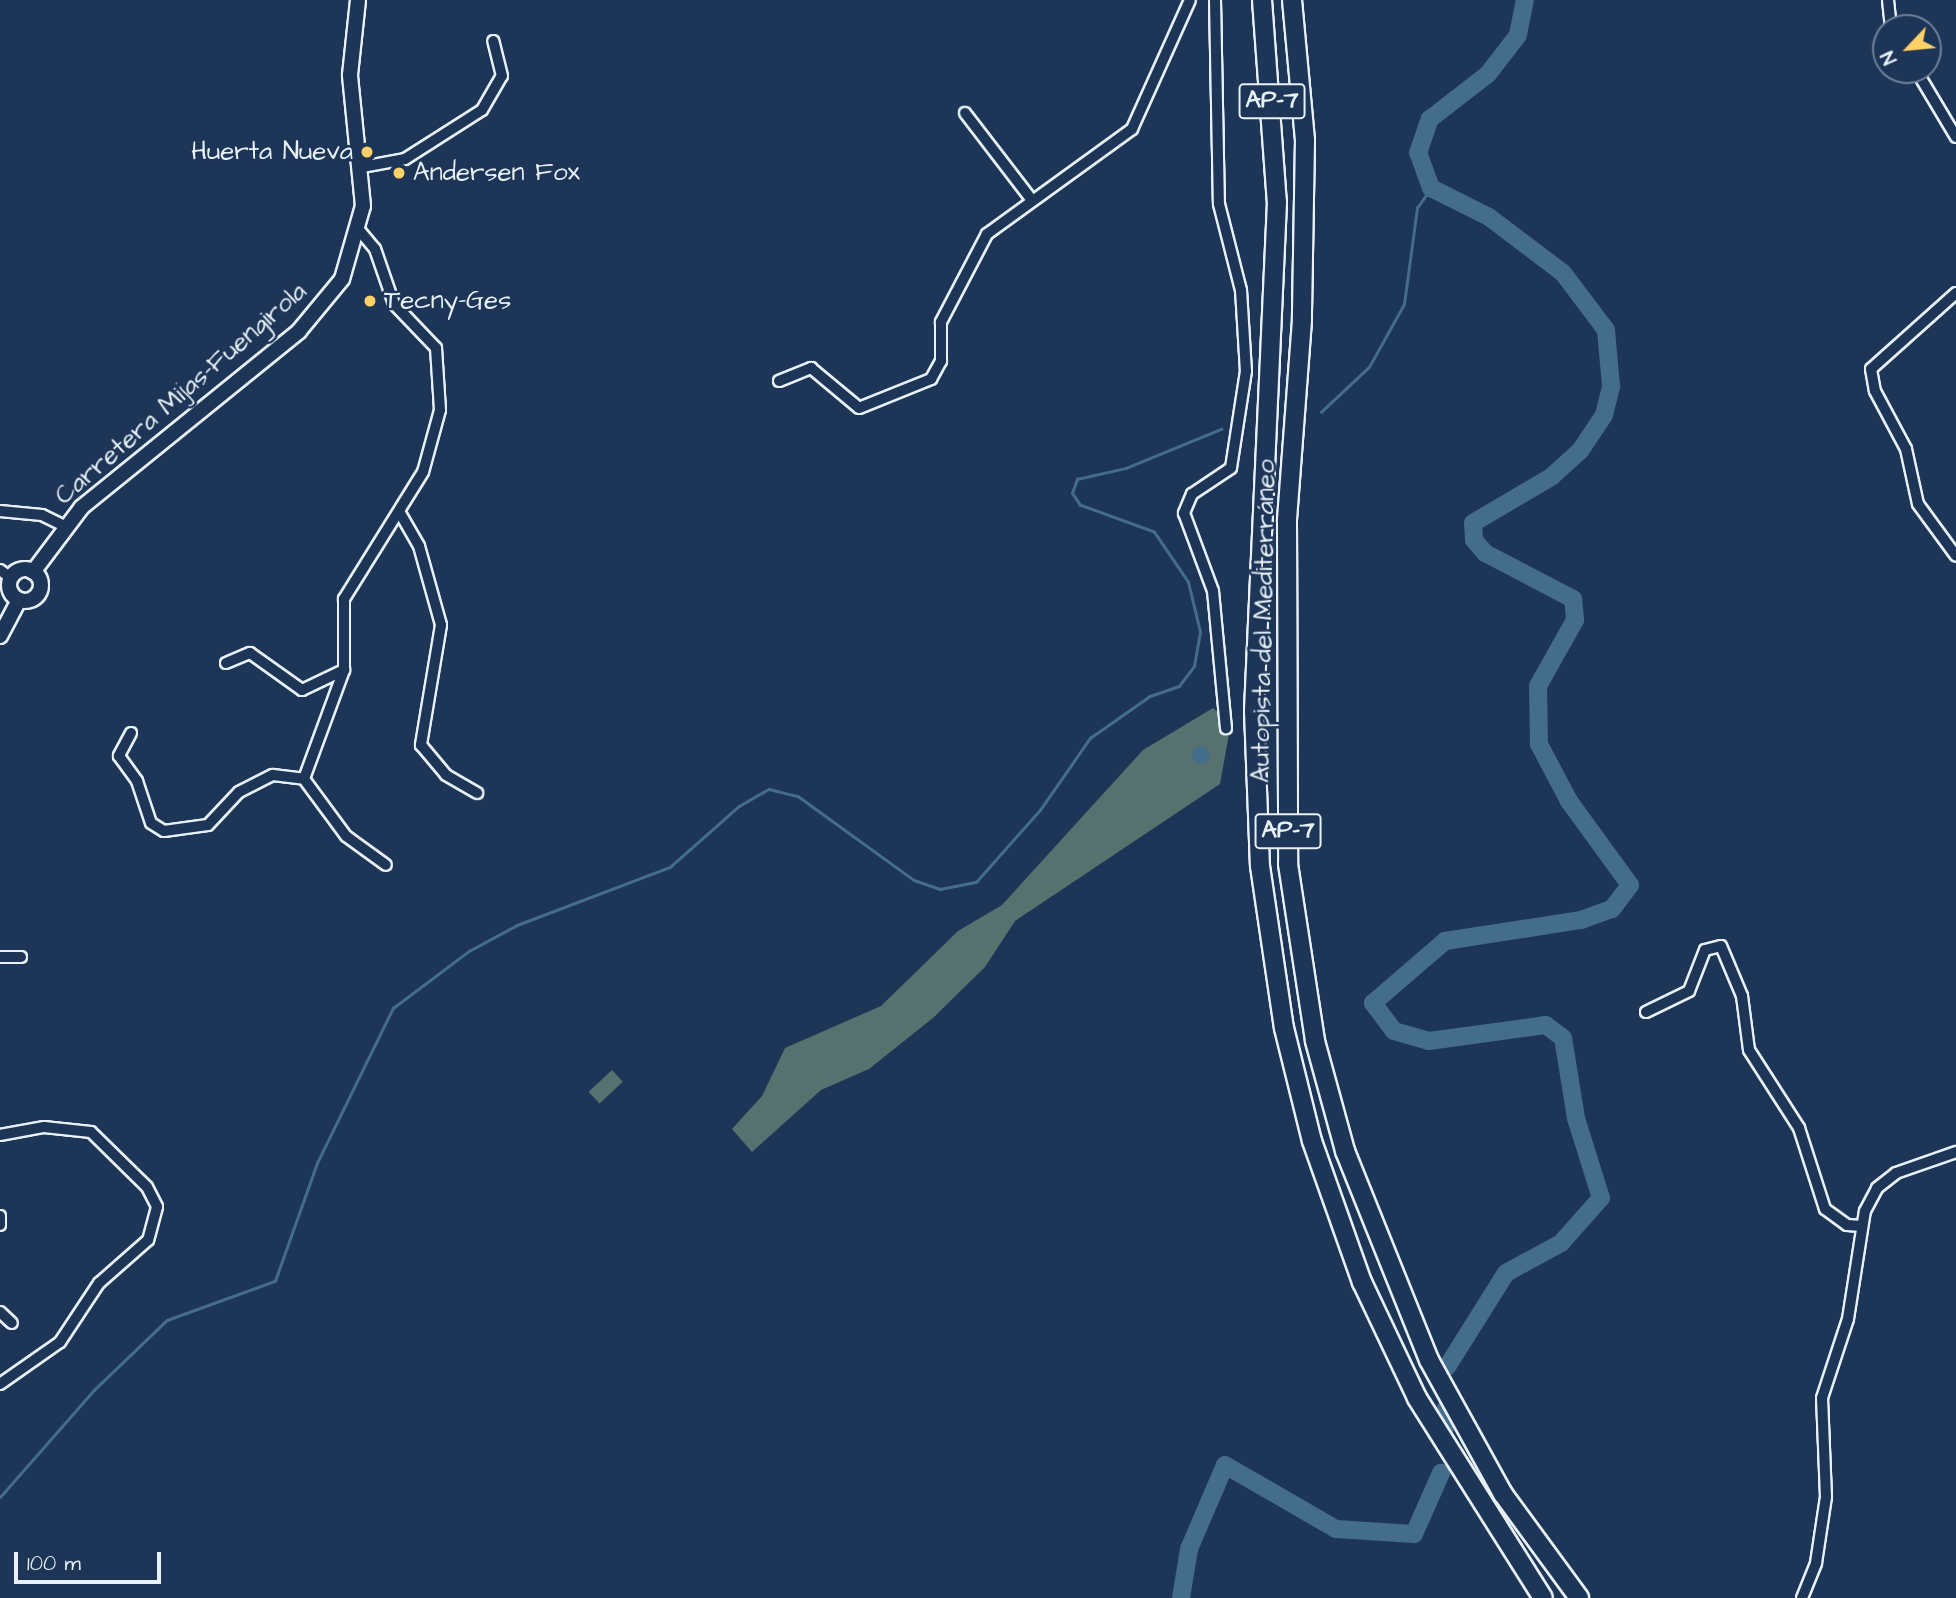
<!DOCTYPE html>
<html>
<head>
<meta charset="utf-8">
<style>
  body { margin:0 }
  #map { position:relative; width:1956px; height:1598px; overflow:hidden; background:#1d3557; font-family:"Architects Daughter",sans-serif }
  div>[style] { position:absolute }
  .green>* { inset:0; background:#56716e; transform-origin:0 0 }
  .water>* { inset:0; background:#446d8b }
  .round { border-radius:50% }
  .stream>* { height:2.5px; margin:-1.25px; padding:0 1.25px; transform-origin:1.25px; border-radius:1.25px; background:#446d8b }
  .river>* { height:18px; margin:-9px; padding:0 9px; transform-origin:9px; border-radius:9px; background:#446d8b }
  .roads { filter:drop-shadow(2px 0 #e8f1f8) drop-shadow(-2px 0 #e8f1f8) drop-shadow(0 2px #e8f1f8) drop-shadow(0 -2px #e8f1f8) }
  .minor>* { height:10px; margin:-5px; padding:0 5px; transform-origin:5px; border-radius:5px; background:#1d3557 }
  .secondary>* { height:14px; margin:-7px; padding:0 7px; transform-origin:7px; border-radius:7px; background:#1d3557 }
  .secondary>.ring { margin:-7px; padding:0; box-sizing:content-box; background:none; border:14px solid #1d3557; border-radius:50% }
  .motorway>* { height:18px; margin:-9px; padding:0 9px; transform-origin:9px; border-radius:9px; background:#1d3557 }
  .dots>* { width:19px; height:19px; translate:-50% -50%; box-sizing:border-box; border:4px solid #1d3557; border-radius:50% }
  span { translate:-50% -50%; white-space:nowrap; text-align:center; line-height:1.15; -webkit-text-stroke:5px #1d3557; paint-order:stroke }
  .shield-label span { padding:2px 5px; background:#1d3557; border:2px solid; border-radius:5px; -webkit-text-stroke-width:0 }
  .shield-label { font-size:24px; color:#e8f1f8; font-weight:700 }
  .poi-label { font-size:26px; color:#e8f1f8 }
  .right { translate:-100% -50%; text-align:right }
  .left { translate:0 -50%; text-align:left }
  .street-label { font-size:26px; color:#e8f1f8 }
  .north { position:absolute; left:1872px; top:14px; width:70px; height:70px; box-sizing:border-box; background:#1d3557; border:2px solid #6e8097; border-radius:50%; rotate:244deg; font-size:19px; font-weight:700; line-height:28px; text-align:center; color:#e8f1f8 }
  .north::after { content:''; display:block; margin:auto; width:24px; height:32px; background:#ffd166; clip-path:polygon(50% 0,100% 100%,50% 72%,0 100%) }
  .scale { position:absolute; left:14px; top:1552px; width:147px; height:32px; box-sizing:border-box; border:4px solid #e8f1f8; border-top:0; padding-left:9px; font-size:21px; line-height:24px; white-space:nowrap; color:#e8f1f8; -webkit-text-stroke:5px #1d3557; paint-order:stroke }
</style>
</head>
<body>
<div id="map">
  <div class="green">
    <i style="clip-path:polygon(1213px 708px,1231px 723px,1220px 784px,1015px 921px,985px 967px,933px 1018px,869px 1069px,821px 1090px,752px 1152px,732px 1129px,762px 1096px,785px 1048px,881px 1006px,958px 931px,1002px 905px,1143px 750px)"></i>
    <i style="left:612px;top:1070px;width:16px;height:32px;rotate:47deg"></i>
  </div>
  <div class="water">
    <i class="round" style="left:1192px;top:746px;width:18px;height:18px"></i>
  </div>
  <div class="stream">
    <i style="left:1321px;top:412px;width:66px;rotate:-43.2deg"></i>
    <i style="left:1369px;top:367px;width:72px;rotate:-60.9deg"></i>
    <i style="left:1404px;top:304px;width:97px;rotate:-82.3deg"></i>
    <i style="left:1417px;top:208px;width:24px;rotate:-55deg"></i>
    <i style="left:0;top:1497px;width:142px;rotate:-48.7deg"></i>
    <i style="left:94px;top:1390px;width:101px;rotate:-43.8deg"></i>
    <i style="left:167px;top:1320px;width:115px;rotate:-19.9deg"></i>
    <i style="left:275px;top:1281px;width:125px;rotate:-70.4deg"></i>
    <i style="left:317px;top:1163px;width:173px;rotate:-63.9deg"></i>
    <i style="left:393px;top:1008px;width:95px;rotate:-36.9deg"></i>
    <i style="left:469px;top:951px;width:55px;rotate:-28.4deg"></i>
    <i style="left:517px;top:925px;width:164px;rotate:-20.8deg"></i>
    <i style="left:670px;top:867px;width:92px;rotate:-41.5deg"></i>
    <i style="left:739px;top:806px;width:34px;rotate:-30deg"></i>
    <i style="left:769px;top:789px;width:30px;rotate:14deg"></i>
    <i style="left:798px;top:796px;width:143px;rotate:35.9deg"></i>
    <i style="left:914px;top:880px;width:28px;rotate:19deg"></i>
    <i style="left:940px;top:889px;width:37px;rotate:-11deg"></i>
    <i style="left:976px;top:882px;width:96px;rotate:-48.4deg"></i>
    <i style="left:1040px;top:810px;width:88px;rotate:-55.2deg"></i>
    <i style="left:1090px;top:738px;width:73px;rotate:-35deg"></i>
    <i style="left:1150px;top:696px;width:31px;rotate:-19deg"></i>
    <i style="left:1179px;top:686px;width:25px;rotate:-53deg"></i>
    <i style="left:1194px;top:666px;width:35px;rotate:-80deg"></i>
    <i style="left:1200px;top:632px;width:51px;rotate:-103.5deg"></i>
    <i style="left:1188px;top:582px;width:60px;rotate:-124.2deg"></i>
    <i style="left:1154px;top:532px;width:79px;rotate:-160deg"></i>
    <i style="left:1080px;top:505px;width:14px;rotate:-124deg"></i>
    <i style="left:1072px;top:493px;width:15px;rotate:-70deg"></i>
    <i style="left:1077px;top:479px;width:50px;rotate:-12.7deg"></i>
    <i style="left:1126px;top:468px;width:103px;rotate:-22.3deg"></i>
  </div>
  <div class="river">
    <i style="left:1447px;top:1367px;width:111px;rotate:-57.9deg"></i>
    <i style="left:1506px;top:1273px;width:63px;rotate:-28.6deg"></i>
    <i style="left:1561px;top:1243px;width:60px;rotate:-48.4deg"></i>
    <i style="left:1601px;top:1198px;width:84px;rotate:-107.4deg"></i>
    <i style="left:1576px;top:1118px;width:81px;rotate:-99.2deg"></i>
    <i style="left:1563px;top:1038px;width:21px;rotate:-143deg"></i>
    <i style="left:1546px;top:1025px;width:118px;rotate:172.2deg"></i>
    <i style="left:1429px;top:1041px;width:36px;rotate:-164deg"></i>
    <i style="left:1394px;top:1031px;width:35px;rotate:-127deg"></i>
    <i style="left:1373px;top:1003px;width:95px;rotate:-40.7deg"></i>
    <i style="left:1445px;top:941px;width:138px;rotate:-8.8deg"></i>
    <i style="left:1581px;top:920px;width:33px;rotate:-20deg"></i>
    <i style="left:1612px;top:909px;width:30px;rotate:-53deg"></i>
    <i style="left:1630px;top:885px;width:104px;rotate:-126deg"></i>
    <i style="left:1569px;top:801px;width:64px;rotate:-117.8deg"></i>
    <i style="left:1539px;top:744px;width:58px;rotate:-91deg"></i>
    <i style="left:1538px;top:686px;width:76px;rotate:-60.7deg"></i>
    <i style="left:1575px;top:620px;width:21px;rotate:-95deg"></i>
    <i style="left:1573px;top:599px;width:99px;rotate:-152.4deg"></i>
    <i style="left:1485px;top:553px;width:17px;rotate:-130deg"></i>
    <i style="left:1474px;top:540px;width:17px;rotate:-93deg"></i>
    <i style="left:1473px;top:523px;width:91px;rotate:-30.5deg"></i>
    <i style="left:1551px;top:477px;width:39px;rotate:-42deg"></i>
    <i style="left:1580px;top:451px;width:43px;rotate:-56.3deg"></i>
    <i style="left:1604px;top:415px;width:30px;rotate:-76deg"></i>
    <i style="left:1611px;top:386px;width:56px;rotate:-95.1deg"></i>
    <i style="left:1606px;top:330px;width:71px;rotate:-127deg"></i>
    <i style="left:1563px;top:273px;width:93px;rotate:-142.9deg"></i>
    <i style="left:1489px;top:217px;width:65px;rotate:-153.4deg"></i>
    <i style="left:1431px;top:188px;width:37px;rotate:-110deg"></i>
    <i style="left:1418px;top:153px;width:36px;rotate:-71deg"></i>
    <i style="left:1430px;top:119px;width:73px;rotate:-37.8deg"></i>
    <i style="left:1488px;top:74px;width:49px;rotate:-52.4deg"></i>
    <i style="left:1518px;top:35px;width:36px;rotate:-79deg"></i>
    <i style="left:1445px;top:1428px;width:20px;rotate:-87deg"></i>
    <i style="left:1181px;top:1598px;width:50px;rotate:-80.7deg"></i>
    <i style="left:1189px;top:1549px;width:91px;rotate:-66.8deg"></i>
    <i style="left:1225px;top:1465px;width:128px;rotate:30deg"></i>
    <i style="left:1336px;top:1529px;width:78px;rotate:3.7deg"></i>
    <i style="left:1414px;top:1534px;width:67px;rotate:-66.1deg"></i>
  </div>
  <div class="roads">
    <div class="minor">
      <i style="left:1215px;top:0;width:204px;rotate:88.9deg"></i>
      <i style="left:1219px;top:204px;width:89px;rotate:75.7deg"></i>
      <i style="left:1241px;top:290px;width:81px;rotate:86.5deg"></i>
      <i style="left:1246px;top:371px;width:98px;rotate:98.8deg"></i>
      <i style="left:1231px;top:468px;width:47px;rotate:146.3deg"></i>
      <i style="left:1192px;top:494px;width:21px;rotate:113deg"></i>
      <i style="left:1184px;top:513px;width:83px;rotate:69.6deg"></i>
      <i style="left:1213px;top:591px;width:138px;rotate:84.6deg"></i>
      <i style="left:1888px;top:0;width:28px;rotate:84deg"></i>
      <i style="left:1916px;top:70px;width:78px;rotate:59.2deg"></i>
      <i style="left:965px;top:113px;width:108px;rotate:52.5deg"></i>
      <i style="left:362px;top:167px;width:44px;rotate:-10.5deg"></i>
      <i style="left:405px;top:159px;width:91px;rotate:-32.5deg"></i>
      <i style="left:482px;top:110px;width:39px;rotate:-60deg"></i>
      <i style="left:502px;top:76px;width:36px;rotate:-104deg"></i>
      <i style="left:359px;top:230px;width:25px;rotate:50deg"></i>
      <i style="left:375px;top:249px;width:58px;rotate:70.9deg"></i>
      <i style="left:394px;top:304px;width:61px;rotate:46.3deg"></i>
      <i style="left:436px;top:348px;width:62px;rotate:86.3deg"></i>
      <i style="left:440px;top:410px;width:64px;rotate:105.3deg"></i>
      <i style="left:423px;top:472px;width:150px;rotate:121.9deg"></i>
      <i style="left:344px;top:599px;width:71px;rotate:90deg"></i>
      <i style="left:344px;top:670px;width:116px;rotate:110.2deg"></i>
      <i style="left:304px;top:779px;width:71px;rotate:53.6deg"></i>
      <i style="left:346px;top:836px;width:49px;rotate:35.9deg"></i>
      <i style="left:1956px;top:293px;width:114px;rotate:138.2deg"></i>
      <i style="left:1871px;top:369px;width:22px;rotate:80deg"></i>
      <i style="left:1875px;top:391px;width:66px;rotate:61.9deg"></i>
      <i style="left:1906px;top:449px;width:56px;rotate:77.7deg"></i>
      <i style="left:1918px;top:504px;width:64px;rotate:53.8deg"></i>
      <i style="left:779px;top:381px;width:35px;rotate:-22deg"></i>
      <i style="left:811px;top:368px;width:62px;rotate:39.8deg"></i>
      <i style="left:859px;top:408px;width:78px;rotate:-21.9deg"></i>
      <i style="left:931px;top:379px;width:21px;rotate:-61deg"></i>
      <i style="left:941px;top:361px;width:39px;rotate:-90deg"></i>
      <i style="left:941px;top:322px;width:99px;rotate:-62.4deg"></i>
      <i style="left:987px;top:234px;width:179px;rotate:-35.9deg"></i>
      <i style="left:1132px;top:129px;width:141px;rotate:-65.8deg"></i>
      <i style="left:0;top:511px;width:42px;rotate:5.4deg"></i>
      <i style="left:42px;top:515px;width:25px;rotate:26deg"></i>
      <i style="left:400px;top:513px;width:38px;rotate:60deg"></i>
      <i style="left:419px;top:546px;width:82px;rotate:74.4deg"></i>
      <i style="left:441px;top:625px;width:122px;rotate:99.5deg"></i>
      <i style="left:421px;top:745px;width:39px;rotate:50deg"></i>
      <i style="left:446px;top:775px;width:36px;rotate:30deg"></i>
      <i style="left:0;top:570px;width:14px;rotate:36deg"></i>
      <i style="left:226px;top:663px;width:26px;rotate:-23deg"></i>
      <i style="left:250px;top:653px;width:64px;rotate:35.4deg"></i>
      <i style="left:302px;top:690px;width:47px;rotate:-25.5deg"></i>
      <i style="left:131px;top:733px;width:26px;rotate:118deg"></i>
      <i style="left:119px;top:756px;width:31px;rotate:54deg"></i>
      <i style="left:137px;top:781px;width:44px;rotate:71.6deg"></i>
      <i style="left:151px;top:823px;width:15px;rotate:32deg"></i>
      <i style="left:164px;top:831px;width:44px;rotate:-7.8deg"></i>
      <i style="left:208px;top:825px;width:45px;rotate:-46.8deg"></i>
      <i style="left:239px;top:792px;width:38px;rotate:-27deg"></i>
      <i style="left:273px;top:775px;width:31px;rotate:7deg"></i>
      <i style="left:0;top:957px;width:21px"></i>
      <i style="left:1646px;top:1012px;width:48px;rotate:-26deg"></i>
      <i style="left:1689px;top:991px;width:44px;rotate:-68.7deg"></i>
      <i style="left:1705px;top:950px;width:16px;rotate:-14deg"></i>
      <i style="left:1721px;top:946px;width:54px;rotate:67.2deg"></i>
      <i style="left:1742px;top:996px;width:54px;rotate:82.6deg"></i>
      <i style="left:1749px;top:1050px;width:93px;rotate:57.3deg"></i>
      <i style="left:1799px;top:1128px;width:85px;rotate:72.2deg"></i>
      <i style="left:1825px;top:1209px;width:27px;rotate:36deg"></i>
      <i style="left:1847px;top:1225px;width:15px;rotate:4deg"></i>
      <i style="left:0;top:1135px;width:45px;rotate:-10.3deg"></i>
      <i style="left:44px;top:1127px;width:47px;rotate:6.1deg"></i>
      <i style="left:91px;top:1132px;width:78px;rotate:44.5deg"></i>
      <i style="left:147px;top:1187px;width:22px;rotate:63deg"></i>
      <i style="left:157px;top:1207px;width:34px;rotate:105deg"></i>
      <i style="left:148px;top:1240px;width:65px;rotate:138.7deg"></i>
      <i style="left:99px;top:1283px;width:71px;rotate:123.5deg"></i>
      <i style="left:60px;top:1342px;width:73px;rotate:145deg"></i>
      <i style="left:0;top:1216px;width:9px;rotate:90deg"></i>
      <i style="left:0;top:1312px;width:16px;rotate:43deg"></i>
      <i style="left:1802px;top:1598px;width:38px;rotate:-68deg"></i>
      <i style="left:1816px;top:1563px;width:67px;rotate:-81.4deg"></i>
      <i style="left:1826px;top:1497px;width:99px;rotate:-92.3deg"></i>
      <i style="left:1822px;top:1398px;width:83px;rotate:-71.8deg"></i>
      <i style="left:1848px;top:1319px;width:109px;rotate:-81.1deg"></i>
      <i style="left:1865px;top:1211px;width:26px;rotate:-62deg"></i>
      <i style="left:1877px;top:1188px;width:24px;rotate:-38deg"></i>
      <i style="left:1896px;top:1173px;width:64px;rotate:-19.3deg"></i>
    </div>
    <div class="secondary">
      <i class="ring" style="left:9px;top:569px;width:18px;height:18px"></i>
      <i style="left:33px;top:572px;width:81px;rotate:-53deg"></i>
      <i style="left:82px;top:507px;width:279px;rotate:-39deg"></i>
      <i style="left:299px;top:331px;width:67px;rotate:-50.4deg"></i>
      <i style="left:342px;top:279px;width:76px;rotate:-74deg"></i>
      <i style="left:363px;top:206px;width:132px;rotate:-95.7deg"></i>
      <i style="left:350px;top:75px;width:75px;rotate:-83.9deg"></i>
      <i style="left:0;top:636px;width:41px;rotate:-62.2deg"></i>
    </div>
    <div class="motorway">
      <i style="left:1262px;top:0;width:203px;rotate:85.8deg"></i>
      <i style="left:1277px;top:202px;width:510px;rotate:92.59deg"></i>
      <i style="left:1254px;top:711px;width:155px;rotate:87.8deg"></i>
      <i style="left:1260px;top:866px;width:164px;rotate:81.6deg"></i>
      <i style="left:1284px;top:1028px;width:116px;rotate:76.1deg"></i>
      <i style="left:1312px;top:1141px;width:150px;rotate:70.5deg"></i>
      <i style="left:1362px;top:1282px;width:128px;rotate:64.6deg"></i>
      <i style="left:1417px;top:1398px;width:236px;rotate:57.8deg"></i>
      <i style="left:1292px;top:0;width:141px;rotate:84.7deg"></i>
      <i style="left:1305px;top:140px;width:180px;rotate:91deg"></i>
      <i style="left:1302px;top:320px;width:202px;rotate:94.3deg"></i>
      <i style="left:1287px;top:521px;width:343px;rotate:89.8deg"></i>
      <i style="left:1288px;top:864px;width:179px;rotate:81.3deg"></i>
      <i style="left:1315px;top:1041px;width:114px;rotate:74.7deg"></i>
      <i style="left:1345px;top:1151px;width:225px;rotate:68.1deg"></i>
      <i style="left:1429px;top:1360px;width:153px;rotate:61.1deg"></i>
      <i style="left:1503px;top:1494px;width:129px;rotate:53.8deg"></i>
    </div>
  </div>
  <div class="dots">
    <i style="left:367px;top:152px;background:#ffd166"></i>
    <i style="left:399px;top:173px;background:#ffd166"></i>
    <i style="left:370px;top:301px;background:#ffd166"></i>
  </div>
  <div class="shield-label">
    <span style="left:1272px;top:101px">AP-7</span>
    <span style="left:1288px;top:831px">AP-7</span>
  </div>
  <div class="poi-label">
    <span class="right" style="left:353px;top:152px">Huerta Nueva</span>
    <span class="left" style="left:413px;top:173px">Andersen Fox</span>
    <span class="left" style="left:384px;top:301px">Tecny-Ges</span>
  </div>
  <div class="street-label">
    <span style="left:181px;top:394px;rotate:-41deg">Carretera Mijas-Fuengirola</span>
    <span style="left:1264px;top:621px;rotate:-89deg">Autopista del Mediterráneo</span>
  </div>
  <div class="north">N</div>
  <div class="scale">100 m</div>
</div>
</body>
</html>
